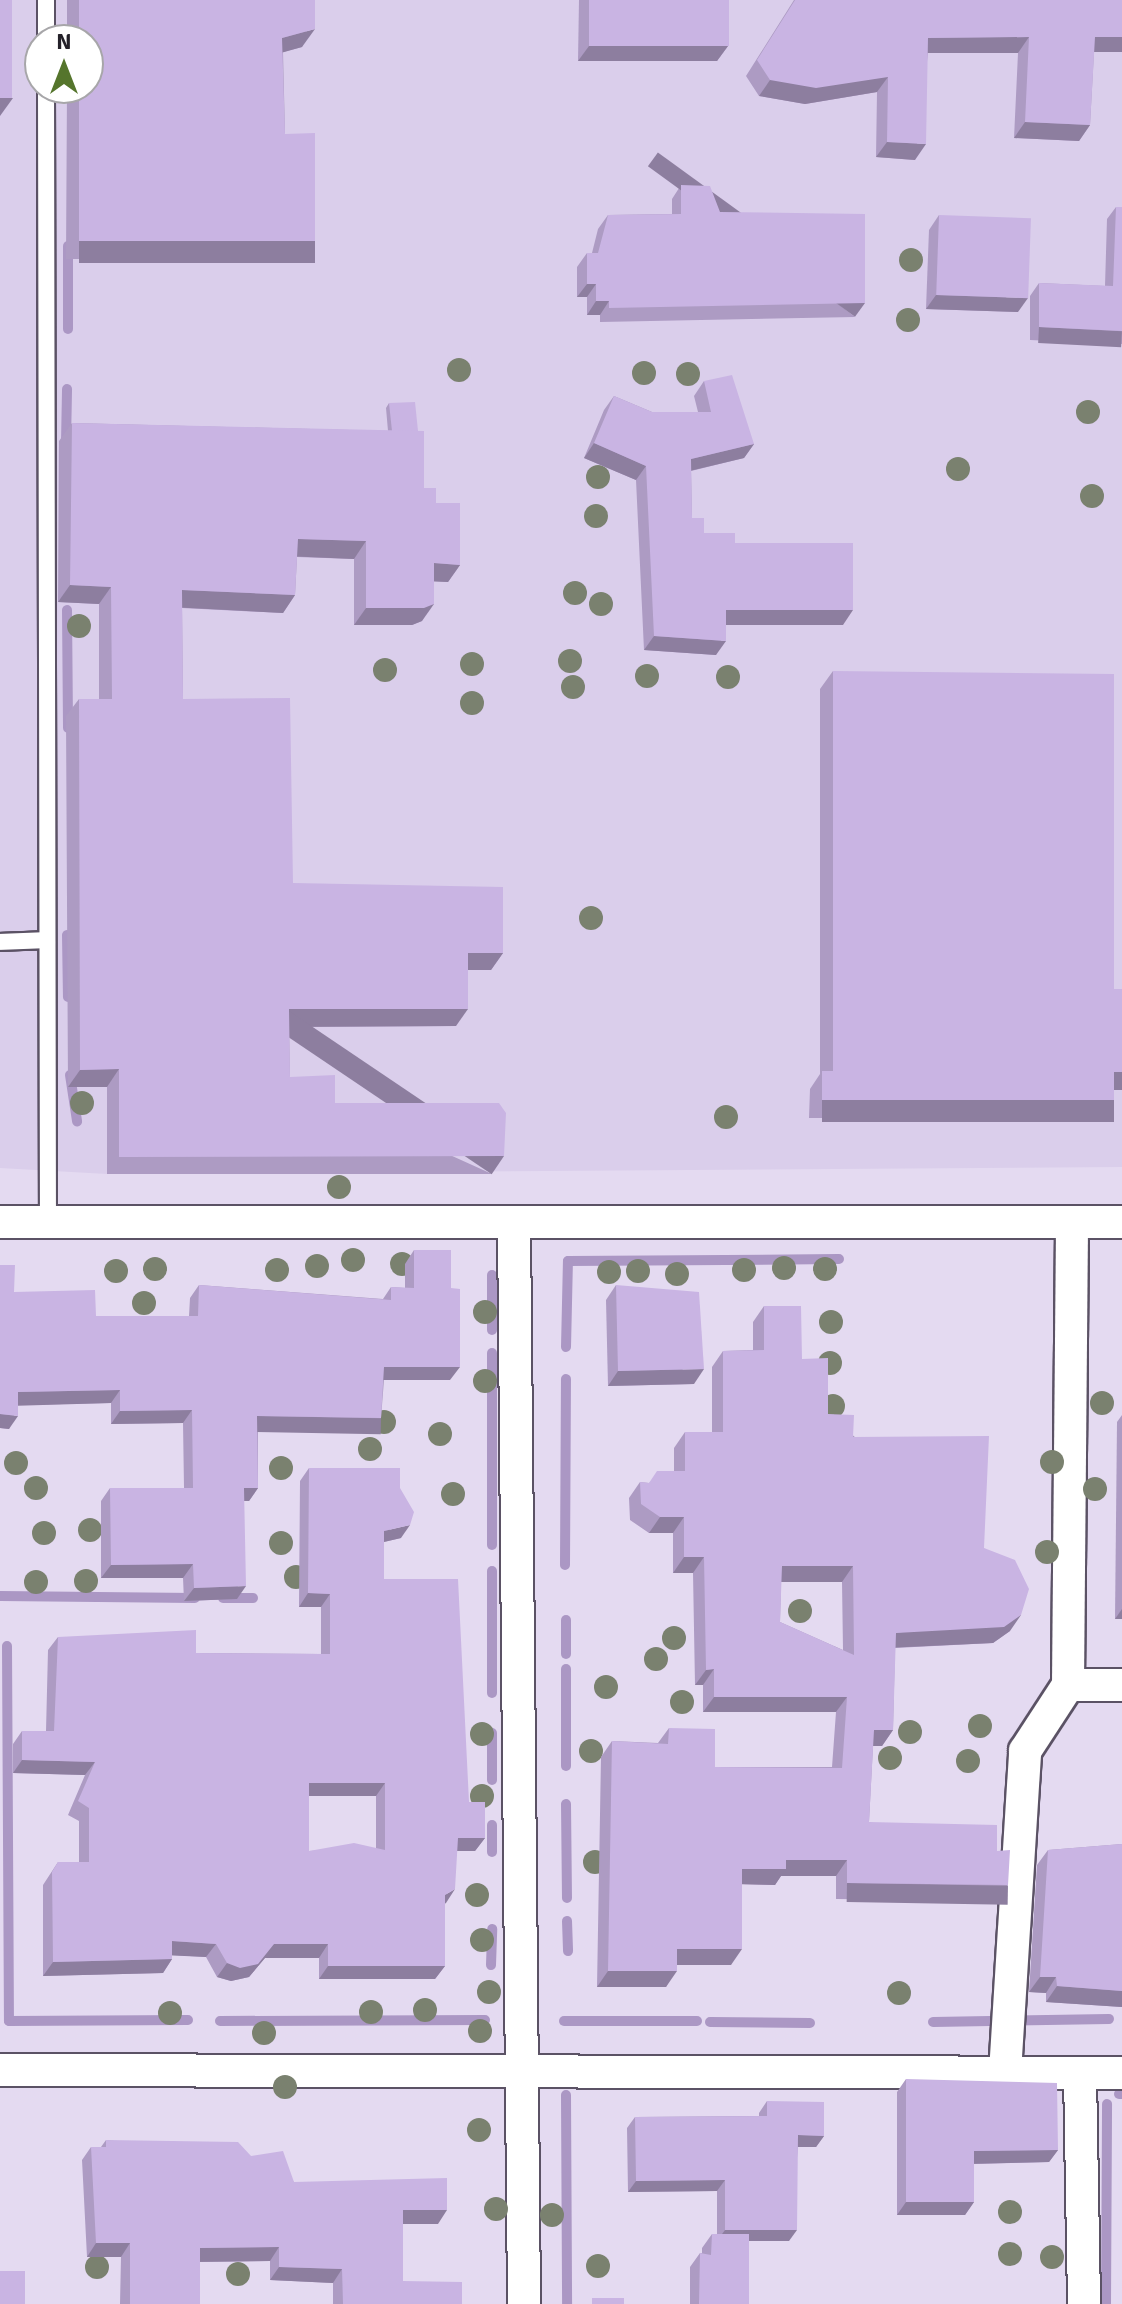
<!DOCTYPE html>
<html>
<head>
<meta charset="utf-8">
<style>
  body { margin:0 }
  #map { position:relative; width:1122px; height:2304px; overflow:hidden; background:#e4daf1; font-family:Signika,sans-serif }
  div>[style] { position:absolute }
  .built>* { inset:0; background:#daceeb }
  .stream>* { height:10px; margin:-5px; padding:0 5px; transform-origin:5px; border-radius:5px; background:#ab97c4 }
  .roads { filter:drop-shadow(2px 0 #5b5265) drop-shadow(-2px 0 #5b5265) drop-shadow(0 2px #5b5265) drop-shadow(0 -2px #5b5265) }
  .lane>* { height:16px; margin:-8px; padding:0 8px; transform-origin:8px; border-radius:8px; background:#fff }
  .street>* { height:32px; margin:-16px; padding:0 16px; transform-origin:16px; border-radius:16px; background:#fff }
  .trees>* { width:24px; height:24px; margin:-12px; border-radius:50%; background:#7a816f }
  .wall>* { inset:0; background:#ad9bc3 }
  .shaded-wall>* { inset:0; background:#8d7e9f; transform-origin:0 0 }
  .building>* { inset:0; background:#c9b4e3; transform-origin:0 0 }
  span { translate:-50% -50%; white-space:nowrap; text-align:center; line-height:1.15; -webkit-text-stroke:8px #fff; paint-order:stroke }
  .north { position:absolute; left:24px; top:24px; width:80px; height:80px; box-sizing:border-box; background:#fff; border:2px solid #a7a6a9; border-radius:50%; rotate:0deg; font-size:22px; font-weight:700; line-height:32px; text-align:center; color:#242129 }
  .north::after { content:''; display:block; margin:auto; width:28px; height:36px; background:#55752c; clip-path:polygon(50% 0,100% 100%,50% 72%,0 100%) }
</style>
</head>
<body>
<div id="map">
  <div class="built">
    <i style="clip-path:polygon(evenodd,0 0,1122px 0,1122px 1167px,107px 1174px,0 1168px,0 0,40px 40px,88px 40px,88px 88px,40px 88px,40px 40px)"></i>
  </div>
  <div class="stream">
    <i style="left:68px;top:329px;width:83px;rotate:-90deg"></i>
    <i style="left:66px;top:443px;width:54px;rotate:-88.9deg"></i>
    <i style="left:67px;top:610px;width:118px;rotate:89.5deg"></i>
    <i style="left:67px;top:935px;width:62px;rotate:89.1deg"></i>
    <i style="left:70px;top:1075px;width:47px;rotate:81.3deg"></i>
    <i style="left:492px;top:1275px;width:55px;rotate:90deg"></i>
    <i style="left:566px;top:1347px;width:86px;rotate:-88.7deg"></i>
    <i style="left:568px;top:1261px;width:271px;rotate:-0.4deg"></i>
    <i style="left:492px;top:1353px;width:192px;rotate:90deg"></i>
    <i style="left:565px;top:1565px;width:186px;rotate:-89.7deg"></i>
    <i style="left:492px;top:1571px;width:122px;rotate:90deg"></i>
    <i style="left:0;top:1596px;width:195px;rotate:0.6deg"></i>
    <i style="left:223px;top:1598px;width:30px"></i>
    <i style="left:566px;top:1620px;width:34px;rotate:90deg"></i>
    <i style="left:7px;top:1646px;width:375px;rotate:89.7deg"></i>
    <i style="left:9px;top:2021px;width:179px;rotate:-0.3deg"></i>
    <i style="left:566px;top:1669px;width:97px;rotate:90deg"></i>
    <i style="left:492px;top:1733px;width:47px;rotate:90deg"></i>
    <i style="left:566px;top:1804px;width:94px;rotate:89.4deg"></i>
    <i style="left:492px;top:1825px;width:27px;rotate:90deg"></i>
    <i style="left:567px;top:1921px;width:30px;rotate:88deg"></i>
    <i style="left:491px;top:1965px;width:36px;rotate:-88deg"></i>
    <i style="left:220px;top:2021px;width:265px;rotate:-0.2deg"></i>
    <i style="left:564px;top:2021px;width:133px"></i>
    <i style="left:710px;top:2022px;width:100px;rotate:0.6deg"></i>
    <i style="left:933px;top:2022px;width:176px;rotate:-1deg"></i>
    <i style="left:1119px;top:2094px;width:3px"></i>
    <i style="left:566px;top:2095px;width:209px;rotate:89.7deg"></i>
    <i style="left:1106px;top:2304px;width:200px;rotate:-89.7deg"></i>
  </div>
  <div class="roads">
    <div class="lane">
      <i style="left:46px;top:0;width:40px;rotate:90deg"></i>
      <i style="left:46px;top:88px;width:1134px;rotate:89.9deg"></i>
      <i style="left:0;top:942px;width:47px;rotate:-2.4deg"></i>
    </div>
    <div class="street">
      <i style="left:0;top:1222px;width:1122px"></i>
      <i style="left:514px;top:1223px;width:1081px;rotate:89.47deg"></i>
      <i style="left:1068px;top:1685px;width:54px"></i>
      <i style="left:0;top:2070px;width:1122px;rotate:0.15deg"></i>
      <i style="left:1005px;top:2072px;width:322px;rotate:-86.4deg"></i>
      <i style="left:1025px;top:1751px;width:79px;rotate:-56.9deg"></i>
      <i style="left:1068px;top:1685px;width:463px;rotate:-89.5deg"></i>
      <i style="left:1080px;top:2073px;width:231px;rotate:89deg"></i>
    </div>
  </div>
  <div class="trees">
    <i style="left:911px;top:260px"></i>
    <i style="left:908px;top:320px"></i>
    <i style="left:459px;top:370px"></i>
    <i style="left:644px;top:373px"></i>
    <i style="left:688px;top:374px"></i>
    <i style="left:1088px;top:412px"></i>
    <i style="left:958px;top:469px"></i>
    <i style="left:598px;top:477px"></i>
    <i style="left:1092px;top:496px"></i>
    <i style="left:596px;top:516px"></i>
    <i style="left:575px;top:593px"></i>
    <i style="left:601px;top:604px"></i>
    <i style="left:79px;top:626px"></i>
    <i style="left:570px;top:661px"></i>
    <i style="left:472px;top:664px"></i>
    <i style="left:385px;top:670px"></i>
    <i style="left:647px;top:676px"></i>
    <i style="left:728px;top:677px"></i>
    <i style="left:573px;top:687px"></i>
    <i style="left:472px;top:703px"></i>
    <i style="left:591px;top:918px"></i>
    <i style="left:82px;top:1103px"></i>
    <i style="left:726px;top:1117px"></i>
    <i style="left:339px;top:1187px"></i>
    <i style="left:353px;top:1260px"></i>
    <i style="left:402px;top:1264px"></i>
    <i style="left:317px;top:1266px"></i>
    <i style="left:784px;top:1268px"></i>
    <i style="left:155px;top:1269px"></i>
    <i style="left:825px;top:1269px"></i>
    <i style="left:277px;top:1270px"></i>
    <i style="left:744px;top:1270px"></i>
    <i style="left:116px;top:1271px"></i>
    <i style="left:638px;top:1271px"></i>
    <i style="left:609px;top:1272px"></i>
    <i style="left:677px;top:1274px"></i>
    <i style="left:144px;top:1303px"></i>
    <i style="left:485px;top:1312px"></i>
    <i style="left:831px;top:1322px"></i>
    <i style="left:830px;top:1363px"></i>
    <i style="left:485px;top:1381px"></i>
    <i style="left:1102px;top:1403px"></i>
    <i style="left:833px;top:1406px"></i>
    <i style="left:384px;top:1422px"></i>
    <i style="left:440px;top:1434px"></i>
    <i style="left:370px;top:1449px"></i>
    <i style="left:1052px;top:1462px"></i>
    <i style="left:16px;top:1463px"></i>
    <i style="left:281px;top:1468px"></i>
    <i style="left:36px;top:1488px"></i>
    <i style="left:1095px;top:1489px"></i>
    <i style="left:453px;top:1494px"></i>
    <i style="left:90px;top:1530px"></i>
    <i style="left:44px;top:1533px"></i>
    <i style="left:281px;top:1543px"></i>
    <i style="left:1047px;top:1552px"></i>
    <i style="left:296px;top:1577px"></i>
    <i style="left:86px;top:1581px"></i>
    <i style="left:36px;top:1582px"></i>
    <i style="left:800px;top:1611px"></i>
    <i style="left:674px;top:1638px"></i>
    <i style="left:656px;top:1659px"></i>
    <i style="left:606px;top:1687px"></i>
    <i style="left:682px;top:1702px"></i>
    <i style="left:980px;top:1726px"></i>
    <i style="left:910px;top:1732px"></i>
    <i style="left:482px;top:1734px"></i>
    <i style="left:591px;top:1751px"></i>
    <i style="left:890px;top:1758px"></i>
    <i style="left:968px;top:1761px"></i>
    <i style="left:482px;top:1796px"></i>
    <i style="left:595px;top:1862px"></i>
    <i style="left:477px;top:1895px"></i>
    <i style="left:482px;top:1940px"></i>
    <i style="left:489px;top:1992px"></i>
    <i style="left:899px;top:1993px"></i>
    <i style="left:425px;top:2010px"></i>
    <i style="left:371px;top:2012px"></i>
    <i style="left:170px;top:2013px"></i>
    <i style="left:480px;top:2031px"></i>
    <i style="left:264px;top:2033px"></i>
    <i style="left:285px;top:2087px"></i>
    <i style="left:479px;top:2130px"></i>
    <i style="left:496px;top:2209px"></i>
    <i style="left:1010px;top:2212px"></i>
    <i style="left:552px;top:2215px"></i>
    <i style="left:1010px;top:2254px"></i>
    <i style="left:1052px;top:2257px"></i>
    <i style="left:598px;top:2266px"></i>
    <i style="left:97px;top:2267px"></i>
    <i style="left:238px;top:2274px"></i>
  </div>
  <div class="wall">
    <i style="clip-path:polygon(67px 0,315px 0,302px 47px,283px 52px,285px 134px,315px 241px,302px 259px,66px 259px,67px 88px,88px 88px,88px 40px,67px 40px)"></i>
    <i style="clip-path:polygon(579px 0,729px 0,728px 46px,717px 61px,578px 61px)"></i>
    <i style="clip-path:polygon(794px 0,1122px 0,1122px 52px,1094px 52px,1090px 125px,1079px 141px,1014px 138px,1018px 53px,928px 53px,915px 160px,876px 157px,877px 92px,805px 104px,759px 96px,746px 76px)"></i>
    <i style="clip-path:polygon(681px 185px,720px 212px,855px 317px,600px 322px,600px 315px,587px 315px,587px 297px,577px 297px,577px 267px,587px 253px,592px 253px,598px 229px,608px 215px,672px 214px,672px 199px)"></i>
    <i style="clip-path:polygon(1116px 207px,1122px 207px,1122px 344px,1030px 340px,1030px 296px,1039px 283px,1105px 286px,1107px 219px)"></i>
    <i style="clip-path:polygon(939px 215px,1018px 312px,926px 309px,929px 230px)"></i>
    <i style="clip-path:polygon(704px 381px,754px 444px,744px 458px,691px 471px,692px 518px,704px 533px,735px 543px,843px 625px,726px 625px,716px 655px,644px 650px,636px 480px,584px 458px,604px 410px,614px 396px,652px 412px,698px 412px,694px 396px)"></i>
    <i style="clip-path:polygon(389px 403px,418px 431px,424px 488px,436px 503px,460px 565px,448px 582px,434px 581px,422px 621px,412px 625px,354px 625px,354px 559px,297px 557px,295px 595px,283px 613px,182px 608px,183px 699px,293px 883px,503px 953px,491px 970px,468px 970px,456px 1026px,289px 1027px,290px 1077px,335px 1103px,492px 1174px,107px 1174px,107px 1087px,68px 1087px,66px 716px,79px 699px,99px 699px,99px 604px,58px 602px,59px 441px,72px 423px,388px 431px,386px 408px)"></i>
    <i style="clip-path:polygon(833px 671px,1114px 989px,1122px 989px,1122px 1090px,1114px 1090px,1102px 1118px,809px 1118px,810px 1089px,820px 1074px,820px 689px)"></i>
    <i style="clip-path:polygon(414px 1250px,450px 1380px,384px 1380px,381px 1418px,372px 1431px,258px 1429px,258px 1488px,249px 1501px,244px 1501px,237px 1599px,184px 1601px,183px 1578px,101px 1578px,101px 1501px,110px 1488px,184px 1488px,183px 1423px,111px 1424px,111px 1403px,18px 1405px,9px 1429px,0 1428px,0 1265px,14px 1292px,96px 1316px,189px 1316px,190px 1298px,199px 1285px,383px 1299px,391px 1287px,405px 1288px,405px 1264px)"></i>
    <i style="clip-path:polygon(616px 1285px,694px 1384px,608px 1386px,606px 1300px)"></i>
    <i style="clip-path:polygon(evenodd,764px 1306px,802px 1359px,828px 1414px,984px 1548px,1010px 1631px,993px 1643px,895px 1648px,893px 1730px,882px 1746px,873px 1746px,869px 1822px,997px 1851px,1008px 1885px,997px 1901px,836px 1899px,836px 1876px,781px 1876px,775px 1885px,742px 1884px,731px 1965px,677px 1965px,666px 1987px,597px 1987px,601px 1757px,612px 1741px,658px 1743px,669px 1728px,715px 1767px,832px 1767px,836px 1712px,703px 1712px,703px 1685px,695px 1685px,693px 1573px,673px 1573px,673px 1533px,649px 1533px,630px 1520px,629px 1498px,640px 1482px,649px 1483px,674px 1471px,674px 1448px,685px 1432px,712px 1432px,712px 1367px,723px 1351px,753px 1350px,753px 1322px,764px 1306px,781px 1582px,842px 1582px,843px 1650px,780px 1622px,781px 1582px)"></i>
    <i style="clip-path:polygon(1122px 1415px,1122px 1619px,1115px 1619px,1117px 1422px)"></i>
    <i style="clip-path:polygon(evenodd,309px 1468px,401px 1538px,384px 1542px,384px 1579px,469px 1802px,485px 1838px,475px 1851px,457px 1851px,445px 1903px,445px 1966px,435px 1979px,319px 1979px,319px 1958px,265px 1958px,249px 1977px,231px 1981px,217px 1977px,206px 1957px,172px 1955px,172px 1959px,163px 1973px,43px 1976px,43px 1885px,58px 1862px,79px 1862px,79px 1821px,68px 1815px,85px 1775px,13px 1773px,13px 1744px,22px 1731px,46px 1731px,48px 1650px,58px 1637px,196px 1653px,321px 1654px,321px 1607px,299px 1607px,300px 1481px,309px 1468px,309px 1796px,376px 1796px,376px 1848px,309px 1851px,309px 1796px)"></i>
    <i style="clip-path:polygon(1122px 1844px,1122px 2007px,1046px 2002px,1046px 1993px,1029px 1992px,1037px 1865px,1048px 1850px)"></i>
    <i style="clip-path:polygon(906px 2079px,1058px 2150px,1049px 2162px,974px 2164px,974px 2202px,965px 2215px,897px 2215px,897px 2092px)"></i>
    <i style="clip-path:polygon(767px 2101px,824px 2136px,816px 2147px,798px 2147px,789px 2241px,749px 2241px,749px 2304px,690px 2304px,690px 2267px,700px 2253px,702px 2253px,702px 2248px,712px 2234px,717px 2234px,717px 2191px,628px 2192px,627px 2128px,635px 2117px,759px 2116px,759px 2113px)"></i>
    <i style="clip-path:polygon(106px 2140px,251px 2156px,294px 2182px,438px 2224px,403px 2224px,403px 2281px,462px 2304px,333px 2304px,333px 2283px,270px 2280px,270px 2261px,200px 2262px,200px 2304px,120px 2304px,121px 2257px,87px 2257px,82px 2160px,91px 2147px,101px 2147px)"></i>
  </div>
  <div class="shaded-wall">
    <i style="clip-path:polygon(315px 29px,302px 47px,270px 56px,282px 38px)"></i>
    <i style="clip-path:polygon(1029px 37px,1018px 53px,917px 53px,928px 38px)"></i>
    <i style="clip-path:polygon(1095px 37px,1122px 37px,1122px 52px,1084px 52px)"></i>
    <i style="clip-path:polygon(589px 46px,728px 46px,717px 61px,578px 61px)"></i>
    <i style="clip-path:polygon(888px 77px,877px 92px,805px 104px,759px 96px,770px 80px)"></i>
    <i style="clip-path:polygon(0 98px,13px 98px,0 116px)"></i>
    <i style="clip-path:polygon(1025px 122px,1090px 125px,1079px 141px,1014px 138px)"></i>
    <i style="clip-path:polygon(887px 142px,926px 144px,915px 160px,876px 157px)"></i>
    <i style="left:79px;top:241px;width:236px;height:22px"></i>
    <i style="clip-path:polygon(587px 284px,596px 284px,587px 297px,577px 297px)"></i>
    <i style="clip-path:polygon(936px 295px,1028px 298px,1018px 312px,926px 309px)"></i>
    <i style="clip-path:polygon(596px 301px,609px 301px,600px 315px,587px 315px)"></i>
    <i style="left:865px;top:303px;width:17px;height:256px;rotate:126deg"></i>
    <i style="left:1039px;top:327px;width:83px;height:16px;rotate:3deg"></i>
    <i style="clip-path:polygon(594px 443px,646px 466px,636px 480px,584px 458px)"></i>
    <i style="clip-path:polygon(754px 444px,744px 458px,681px 473px,691px 459px)"></i>
    <i style="clip-path:polygon(298px 539px,366px 541px,354px 559px,285px 556px)"></i>
    <i style="clip-path:polygon(434px 563px,460px 565px,448px 582px,422px 581px)"></i>
    <i style="clip-path:polygon(70px 585px,111px 587px,99px 604px,58px 602px)"></i>
    <i style="clip-path:polygon(182px 590px,295px 595px,283px 613px,170px 607px)"></i>
    <i style="clip-path:polygon(434px 604px,422px 621px,412px 625px,354px 625px,366px 608px)"></i>
    <i style="clip-path:polygon(726px 610px,853px 610px,843px 625px,716px 625px)"></i>
    <i style="clip-path:polygon(654px 636px,726px 641px,716px 655px,644px 650px)"></i>
    <i style="clip-path:polygon(468px 953px,503px 953px,491px 970px,456px 970px)"></i>
    <i style="clip-path:polygon(289px 1009px,468px 1009px,456px 1026px,277px 1027px)"></i>
    <i style="clip-path:polygon(119px 1069px,107px 1087px,68px 1087px,80px 1070px)"></i>
    <i style="clip-path:polygon(1114px 1072px,1122px 1072px,1122px 1090px,1102px 1090px)"></i>
    <i style="left:822px;top:1100px;width:292px;height:22px"></i>
    <i style="left:504px;top:1156px;width:22px;height:385px;rotate:124deg"></i>
    <i style="clip-path:polygon(384px 1367px,460px 1367px,450px 1380px,375px 1380px)"></i>
    <i style="clip-path:polygon(704px 1369px,694px 1384px,608px 1386px,618px 1371px)"></i>
    <i style="clip-path:polygon(120px 1390px,111px 1403px,9px 1406px,18px 1392px)"></i>
    <i style="clip-path:polygon(192px 1410px,183px 1423px,111px 1424px,120px 1411px)"></i>
    <i style="clip-path:polygon(0 1414px,18px 1416px,9px 1429px,0 1428px)"></i>
    <i style="left:257px;top:1416px;width:124px;height:16px;rotate:1deg"></i>
    <i style="clip-path:polygon(244px 1488px,258px 1488px,249px 1501px,235px 1501px)"></i>
    <i style="clip-path:polygon(660px 1517px,684px 1517px,673px 1533px,649px 1533px)"></i>
    <i style="clip-path:polygon(410px 1525px,401px 1538px,375px 1544px,384px 1531px)"></i>
    <i style="clip-path:polygon(684px 1557px,704px 1557px,693px 1573px,673px 1573px)"></i>
    <i style="clip-path:polygon(193px 1564px,183px 1578px,101px 1578px,111px 1565px)"></i>
    <i style="clip-path:polygon(782px 1566px,853px 1566px,842px 1582px,771px 1582px)"></i>
    <i style="clip-path:polygon(246px 1586px,237px 1599px,184px 1601px,194px 1588px)"></i>
    <i style="clip-path:polygon(308px 1593px,330px 1594px,321px 1607px,299px 1607px)"></i>
    <i style="clip-path:polygon(1122px 1609px,1122px 1619px,1115px 1619px)"></i>
    <i style="clip-path:polygon(1021px 1615px,1010px 1631px,993px 1643px,885px 1648px,896px 1633px)"></i>
    <i style="clip-path:polygon(714px 1669px,703px 1685px,695px 1685px,706px 1670px)"></i>
    <i style="clip-path:polygon(714px 1697px,847px 1697px,836px 1712px,703px 1712px)"></i>
    <i style="clip-path:polygon(874px 1730px,893px 1730px,882px 1746px,863px 1746px)"></i>
    <i style="clip-path:polygon(22px 1760px,95px 1762px,85px 1775px,13px 1773px)"></i>
    <i style="clip-path:polygon(309px 1783px,385px 1783px,376px 1796px,300px 1796px)"></i>
    <i style="clip-path:polygon(458px 1838px,485px 1838px,475px 1851px,449px 1851px)"></i>
    <i style="clip-path:polygon(786px 1860px,847px 1860px,836px 1876px,781px 1876px,775px 1885px,731px 1884px,742px 1869px)"></i>
    <i style="left:847px;top:1883px;width:161px;height:19px;rotate:1deg"></i>
    <i style="clip-path:polygon(455px 1889px,446px 1903px,436px 1909px,445px 1895px)"></i>
    <i style="clip-path:polygon(172px 1941px,216px 1944px,206px 1957px,163px 1955px)"></i>
    <i style="clip-path:polygon(274px 1944px,328px 1944px,319px 1958px,265px 1958px,249px 1977px,231px 1981px,217px 1977px,227px 1963px)"></i>
    <i style="clip-path:polygon(677px 1949px,742px 1949px,731px 1965px,666px 1965px)"></i>
    <i style="clip-path:polygon(172px 1959px,163px 1973px,43px 1976px,53px 1962px)"></i>
    <i style="clip-path:polygon(328px 1966px,445px 1966px,435px 1979px,319px 1979px)"></i>
    <i style="clip-path:polygon(608px 1971px,677px 1971px,666px 1987px,597px 1987px)"></i>
    <i style="clip-path:polygon(1040px 1977px,1056px 1977px,1046px 1993px,1029px 1992px)"></i>
    <i style="clip-path:polygon(1057px 1986px,1122px 1991px,1122px 2007px,1046px 2002px)"></i>
    <i style="clip-path:polygon(798px 2135px,824px 2136px,816px 2147px,790px 2147px)"></i>
    <i style="clip-path:polygon(1058px 2150px,1049px 2162px,965px 2164px,974px 2151px)"></i>
    <i style="clip-path:polygon(725px 2180px,717px 2191px,628px 2192px,636px 2181px)"></i>
    <i style="clip-path:polygon(906px 2202px,974px 2202px,965px 2215px,897px 2215px)"></i>
    <i style="clip-path:polygon(403px 2210px,447px 2210px,438px 2224px,393px 2224px)"></i>
    <i style="clip-path:polygon(725px 2230px,797px 2230px,789px 2241px,717px 2241px)"></i>
    <i style="clip-path:polygon(96px 2243px,130px 2243px,121px 2257px,87px 2257px)"></i>
    <i style="clip-path:polygon(279px 2247px,270px 2261px,190px 2262px,200px 2248px)"></i>
    <i style="clip-path:polygon(279px 2267px,342px 2269px,333px 2283px,270px 2280px)"></i>
  </div>
  <div class="building">
    <i style="left:0;top:0;width:12px;height:98px"></i>
    <i style="clip-path:polygon(79px 0,315px 0,315px 29px,282px 38px,285px 134px,315px 133px,315px 241px,79px 241px,79px 88px,88px 88px,88px 40px,79px 40px)"></i>
    <i style="left:589px;top:0;width:140px;height:46px"></i>
    <i style="clip-path:polygon(795px 0,1122px 0,1122px 37px,1095px 37px,1090px 125px,1025px 122px,1029px 37px,928px 38px,926px 144px,887px 142px,888px 77px,816px 88px,770px 80px,757px 60px)"></i>
    <i style="clip-path:polygon(681px 185px,710px 186px,720px 212px,865px 214px,865px 303px,609px 308px,609px 301px,596px 301px,596px 284px,587px 284px,587px 253px,598px 253px,608px 215px,681px 214px)"></i>
    <i style="clip-path:polygon(1116px 207px,1122px 207px,1122px 331px,1039px 327px,1039px 283px,1113px 286px)"></i>
    <i style="left:939px;top:215px;width:92px;height:80px;rotate:2deg"></i>
    <i style="clip-path:polygon(732px 375px,754px 444px,691px 459px,692px 518px,704px 518px,704px 533px,735px 533px,735px 543px,853px 543px,853px 610px,726px 610px,726px 641px,654px 636px,646px 466px,594px 443px,614px 396px,652px 412px,711px 412px,704px 381px)"></i>
    <i style="clip-path:polygon(415px 402px,418px 431px,392px 431px,389px 403px)"></i>
    <i style="clip-path:polygon(72px 423px,424px 431px,424px 488px,436px 488px,436px 503px,460px 503px,460px 565px,434px 563px,434px 604px,424px 608px,366px 608px,366px 541px,298px 539px,295px 595px,182px 590px,183px 699px,290px 698px,293px 883px,503px 887px,503px 953px,468px 953px,468px 1009px,289px 1009px,290px 1077px,335px 1075px,335px 1103px,499px 1103px,506px 1113px,504px 1156px,119px 1157px,119px 1069px,80px 1070px,79px 699px,112px 699px,111px 587px,70px 585px)"></i>
    <i style="clip-path:polygon(833px 671px,1114px 674px,1114px 989px,1122px 989px,1122px 1072px,1114px 1072px,1114px 1100px,822px 1100px,822px 1071px,833px 1071px)"></i>
    <i style="clip-path:polygon(414px 1250px,451px 1250px,451px 1288px,460px 1289px,460px 1367px,384px 1367px,381px 1418px,257px 1416px,258px 1488px,244px 1488px,246px 1586px,194px 1588px,193px 1564px,111px 1565px,110px 1488px,193px 1488px,192px 1410px,120px 1411px,120px 1390px,18px 1392px,18px 1416px,0 1414px,0 1265px,15px 1265px,14px 1292px,95px 1290px,96px 1316px,198px 1316px,199px 1285px,391px 1300px,391px 1287px,414px 1288px)"></i>
    <i style="clip-path:polygon(616px 1285px,699px 1292px,704px 1369px,618px 1371px)"></i>
    <i style="clip-path:polygon(evenodd,764px 1306px,801px 1306px,802px 1359px,828px 1358px,828px 1414px,854px 1415px,853px 1437px,989px 1436px,984px 1548px,1015px 1560px,1029px 1589px,1021px 1615px,1004px 1627px,896px 1633px,893px 1730px,874px 1730px,869px 1822px,997px 1825px,997px 1851px,1010px 1850px,1008px 1885px,847px 1883px,847px 1860px,786px 1860px,786px 1869px,742px 1869px,742px 1949px,677px 1949px,677px 1971px,608px 1971px,612px 1741px,668px 1744px,669px 1728px,715px 1729px,715px 1767px,842px 1768px,847px 1697px,714px 1697px,714px 1669px,706px 1670px,704px 1557px,684px 1557px,684px 1517px,660px 1517px,641px 1504px,640px 1482px,649px 1483px,657px 1471px,685px 1471px,685px 1432px,723px 1432px,723px 1351px,764px 1350px,764px 1306px,782px 1566px,853px 1566px,854px 1655px,780px 1622px,782px 1566px)"></i>
    <i style="clip-path:polygon(evenodd,309px 1468px,400px 1468px,400px 1488px,414px 1512px,410px 1525px,384px 1531px,384px 1579px,458px 1579px,469px 1802px,485px 1802px,485px 1838px,458px 1838px,455px 1889px,445px 1895px,445px 1966px,328px 1966px,328px 1944px,274px 1944px,258px 1964px,240px 1968px,227px 1963px,216px 1944px,172px 1941px,172px 1959px,53px 1962px,52px 1872px,58px 1862px,89px 1862px,89px 1808px,78px 1801px,95px 1762px,22px 1760px,22px 1731px,54px 1731px,58px 1637px,196px 1630px,196px 1653px,330px 1654px,330px 1594px,308px 1593px,309px 1468px,309px 1783px,385px 1783px,385px 1850px,354px 1843px,309px 1851px,309px 1783px)"></i>
    <i style="clip-path:polygon(1122px 1844px,1122px 1991px,1057px 1986px,1056px 1977px,1040px 1977px,1048px 1850px)"></i>
    <i style="clip-path:polygon(906px 2079px,1057px 2083px,1058px 2150px,974px 2151px,974px 2202px,906px 2202px)"></i>
    <i style="clip-path:polygon(767px 2101px,824px 2102px,824px 2136px,798px 2135px,797px 2230px,725px 2230px,725px 2180px,636px 2181px,635px 2117px,767px 2116px)"></i>
    <i style="clip-path:polygon(106px 2140px,238px 2142px,251px 2156px,283px 2151px,294px 2182px,447px 2178px,447px 2210px,403px 2210px,403px 2281px,462px 2282px,462px 2304px,343px 2304px,342px 2269px,279px 2267px,279px 2247px,200px 2248px,200px 2304px,130px 2304px,130px 2243px,96px 2243px,91px 2147px,106px 2147px)"></i>
    <i style="clip-path:polygon(712px 2234px,749px 2234px,749px 2304px,699px 2304px,700px 2253px,711px 2255px)"></i>
    <i style="left:25px;top:2271px;width:33px;height:25px;rotate:90deg"></i>
    <i style="left:592px;top:2298px;width:32px;height:6px"></i>
  </div>
  <div class="north">N</div>
</div>
</body>
</html>
